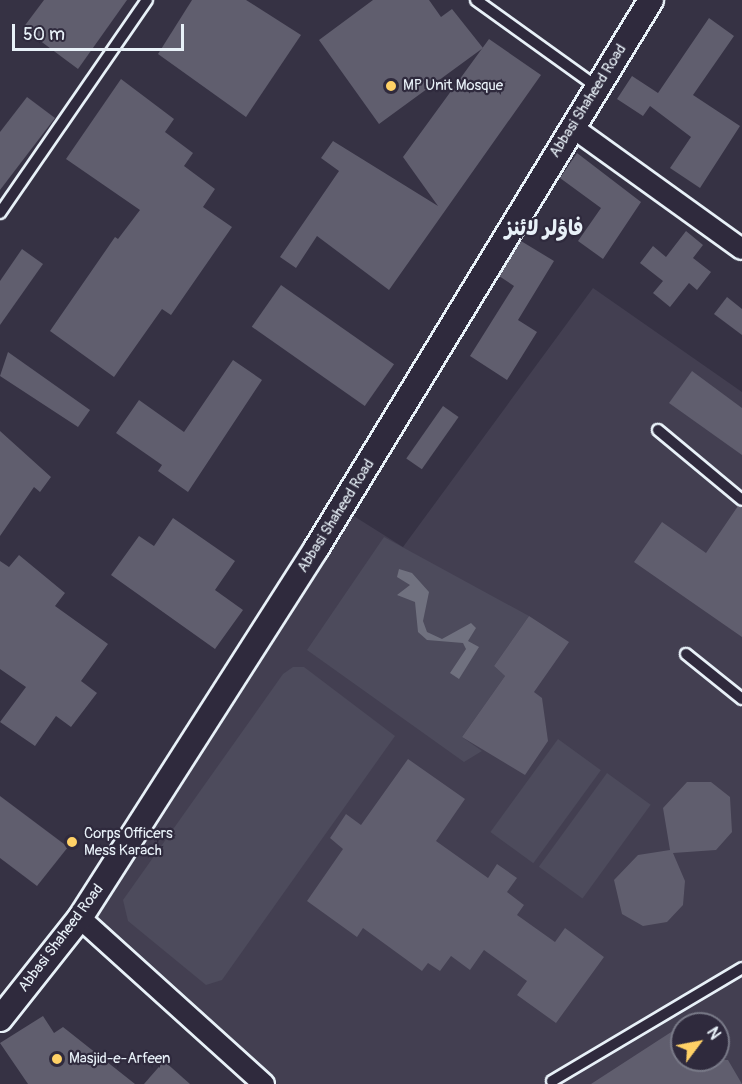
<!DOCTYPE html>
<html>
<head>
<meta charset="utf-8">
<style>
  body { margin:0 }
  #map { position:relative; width:742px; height:1084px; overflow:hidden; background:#363244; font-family:Pangolin,"Playpen Sans Arabic",sans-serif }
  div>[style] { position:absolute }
  .built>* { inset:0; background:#433f51 }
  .green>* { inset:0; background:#4d4b5c; transform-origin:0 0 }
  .water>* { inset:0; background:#70717f }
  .building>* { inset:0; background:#605e6e; transform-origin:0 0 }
  .roads { filter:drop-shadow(2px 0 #e8f1f8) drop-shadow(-2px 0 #e8f1f8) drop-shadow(0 2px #e8f1f8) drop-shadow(0 -2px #e8f1f8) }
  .service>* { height:10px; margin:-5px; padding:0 5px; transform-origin:5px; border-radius:5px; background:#2f2a3d }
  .minor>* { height:20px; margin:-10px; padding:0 10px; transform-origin:10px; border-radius:10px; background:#2f2a3d }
  .tertiary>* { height:24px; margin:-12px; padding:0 12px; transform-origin:12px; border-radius:12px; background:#2f2a3d }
  .dots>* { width:16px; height:16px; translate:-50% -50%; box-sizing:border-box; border:3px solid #2f2a3d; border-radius:50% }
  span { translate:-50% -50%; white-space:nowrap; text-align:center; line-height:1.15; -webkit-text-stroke:4.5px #2f2a3d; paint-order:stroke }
  .poi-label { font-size:15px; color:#e8f1f8 }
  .left { translate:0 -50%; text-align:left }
  .street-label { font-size:15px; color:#e8f1f8 }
  .district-label { font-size:21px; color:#e8f1f8; font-weight:700 }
  .north { position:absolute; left:670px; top:1012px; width:60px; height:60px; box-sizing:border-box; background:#2f2a3d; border:2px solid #797a88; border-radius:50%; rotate:58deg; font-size:16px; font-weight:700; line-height:24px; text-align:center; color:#e8f1f8 }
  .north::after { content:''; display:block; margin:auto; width:21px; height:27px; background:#ffd166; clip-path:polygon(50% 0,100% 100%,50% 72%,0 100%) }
  .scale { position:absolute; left:12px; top:24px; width:172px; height:27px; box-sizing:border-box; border:3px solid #e8f1f8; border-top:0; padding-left:8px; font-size:18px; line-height:21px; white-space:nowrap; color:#e8f1f8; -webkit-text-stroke:4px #2f2a3d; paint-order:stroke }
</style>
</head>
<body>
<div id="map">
  <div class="built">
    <i style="clip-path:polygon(evenodd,593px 288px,742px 392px,742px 1084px,264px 1084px,80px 918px,341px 508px,403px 547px,593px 288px,682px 1024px,718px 1024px,718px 1060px,682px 1060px,682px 1024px)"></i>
  </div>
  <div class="green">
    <i style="clip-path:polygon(384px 537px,529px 616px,494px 666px,505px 676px,462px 737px,482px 751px,464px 762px,307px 650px)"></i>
    <i style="clip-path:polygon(293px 667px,304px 667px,395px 736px,222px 980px,206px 985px,128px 921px,123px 900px,283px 674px)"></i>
    <i style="left:558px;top:739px;width:53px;height:115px;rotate:36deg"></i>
    <i style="left:607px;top:773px;width:54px;height:116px;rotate:36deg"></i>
  </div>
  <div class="water">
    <i style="clip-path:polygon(399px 569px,412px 573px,429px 592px,423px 621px,427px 632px,442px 639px,471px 623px,476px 628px,468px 641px,479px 647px,459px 679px,450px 673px,466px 649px,463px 643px,427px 640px,418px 632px,415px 602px,397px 595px,410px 585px,397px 577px)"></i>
  </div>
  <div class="building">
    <i style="clip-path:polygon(44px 0,127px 0,78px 69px,23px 28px)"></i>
    <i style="clip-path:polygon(192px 0,246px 0,301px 35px,246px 117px,158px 54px)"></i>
    <i style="clip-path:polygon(373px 0,429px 0,441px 17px,452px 9px,483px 48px,379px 124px,319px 40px)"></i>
    <i style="clip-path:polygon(709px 18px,734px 36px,693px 95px,740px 126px,700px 188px,670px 168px,691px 137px,650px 106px,643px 116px,617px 99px,632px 76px,658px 93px)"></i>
    <i style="clip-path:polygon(489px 39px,541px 75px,389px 290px,317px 236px,296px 268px,280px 257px,339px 171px,321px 158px,333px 141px,438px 206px,403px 157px)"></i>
    <i style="clip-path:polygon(121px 79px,174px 119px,165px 132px,193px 153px,184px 166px,215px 189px,203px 207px,232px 227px,171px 315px,162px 309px,114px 377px,50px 331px,115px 237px,118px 239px,140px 210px,66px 159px)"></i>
    <i style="clip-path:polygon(27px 97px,55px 118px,0 190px,0 132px)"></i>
    <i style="clip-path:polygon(577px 153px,641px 202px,603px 259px,578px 241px,601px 208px,560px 178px)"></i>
    <i style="clip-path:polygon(686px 231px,703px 245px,693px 258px,711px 272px,697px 290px,689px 283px,670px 307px,653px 293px,663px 281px,640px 263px,653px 246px,666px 257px)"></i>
    <i style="clip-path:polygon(521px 241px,554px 261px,518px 320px,537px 332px,507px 380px,470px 356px,514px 286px,499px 276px)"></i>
    <i style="clip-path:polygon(22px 249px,43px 264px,0 325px,0 281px)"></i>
    <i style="left:281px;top:285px;width:138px;height:51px;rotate:35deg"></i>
    <i style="clip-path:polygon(727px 297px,742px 309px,742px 335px,714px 314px)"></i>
    <i style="clip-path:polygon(8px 352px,90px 410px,78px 427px,0 376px)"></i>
    <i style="clip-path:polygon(233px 360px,262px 380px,188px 492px,158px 471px,162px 465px,116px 433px,139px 400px,184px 432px)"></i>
    <i style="clip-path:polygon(692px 371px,742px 408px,742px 455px,669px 403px)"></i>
    <i style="left:443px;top:406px;width:19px;height:64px;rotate:35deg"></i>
    <i style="clip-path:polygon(0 431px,51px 477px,40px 492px,34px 487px,0 536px)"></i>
    <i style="clip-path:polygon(738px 506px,742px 507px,742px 637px,634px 562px,662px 522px,706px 553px)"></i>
    <i style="clip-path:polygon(173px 518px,235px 561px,215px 590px,243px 610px,215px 649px,111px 575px,139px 536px,154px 546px)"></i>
    <i style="clip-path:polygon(19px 555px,65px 593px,55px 606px,108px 644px,81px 681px,97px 693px,71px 727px,56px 716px,35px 746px,0 722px,26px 687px,0 669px,0 561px,9px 567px)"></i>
    <i style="clip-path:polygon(529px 616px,569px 642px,534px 692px,542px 698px,548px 741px,525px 775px,462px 737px,505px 676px,494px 666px)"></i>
    <i style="clip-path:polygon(408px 759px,465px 799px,436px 841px,488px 878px,497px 864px,517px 878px,507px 892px,524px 905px,517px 915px,555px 942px,565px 928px,604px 957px,556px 1023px,517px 995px,527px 981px,484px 950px,470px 970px,451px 956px,440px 971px,428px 963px,422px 971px,363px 928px,357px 937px,307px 901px,343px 849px,330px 838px,346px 814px,361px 825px)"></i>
    <i style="clip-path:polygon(687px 782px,711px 782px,730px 797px,732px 832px,716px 850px,673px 853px,685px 881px,683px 905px,667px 922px,643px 926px,622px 914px,614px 880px,638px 855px,670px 850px,663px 808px)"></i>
    <i style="clip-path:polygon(0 796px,68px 847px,37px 886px,0 858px)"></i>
    <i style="clip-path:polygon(43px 1016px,54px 1033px,63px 1027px,135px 1084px,28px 1084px,0 1043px)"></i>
    <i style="clip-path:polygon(682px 1025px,682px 1060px,728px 1060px,742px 1084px,591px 1084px)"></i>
    <i style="clip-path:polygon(164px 1061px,190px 1084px,144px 1084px)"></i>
  </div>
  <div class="roads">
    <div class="service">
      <i style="left:476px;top:0;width:149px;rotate:35.7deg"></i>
      <i style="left:0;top:213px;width:259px;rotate:-55.4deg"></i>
      <i style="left:658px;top:430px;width:109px;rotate:39.8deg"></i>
      <i style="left:686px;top:654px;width:72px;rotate:38.8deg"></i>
      <i style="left:552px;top:1081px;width:221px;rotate:-30.7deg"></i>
    </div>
    <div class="minor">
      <i style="left:572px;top:127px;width:209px;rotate:35.7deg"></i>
      <i style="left:80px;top:918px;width:248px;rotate:42.1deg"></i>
    </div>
    <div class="tertiary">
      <i style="left:0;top:1019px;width:129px;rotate:-51.6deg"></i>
      <i style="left:80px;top:918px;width:438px;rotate:-57.4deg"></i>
      <i style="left:316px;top:549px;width:643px;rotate:-58.61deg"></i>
    </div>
  </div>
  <div class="dots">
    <i style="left:391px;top:86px;background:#ffd166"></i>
    <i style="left:72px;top:842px;background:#ffd166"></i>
    <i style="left:57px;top:1059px;background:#ffd166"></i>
  </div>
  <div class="poi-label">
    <span class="left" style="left:403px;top:86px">MP Unit Mosque</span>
    <span class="left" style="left:84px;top:842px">Corps Officers<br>Mess Karach</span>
    <span class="left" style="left:69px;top:1059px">Masjid-e-Arfeen</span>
  </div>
  <div class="street-label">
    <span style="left:588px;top:101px;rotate:-58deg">Abbasi Shaheed Road</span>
    <span style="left:336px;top:516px;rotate:-58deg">Abbasi Shaheed Road</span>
    <span style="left:61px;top:938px;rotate:-53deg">Abbasi Shaheed Road</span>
  </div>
  <div class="district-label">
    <span style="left:544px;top:229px">فاؤلر لائنز</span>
  </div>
  <div class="north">N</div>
  <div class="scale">50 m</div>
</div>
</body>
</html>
